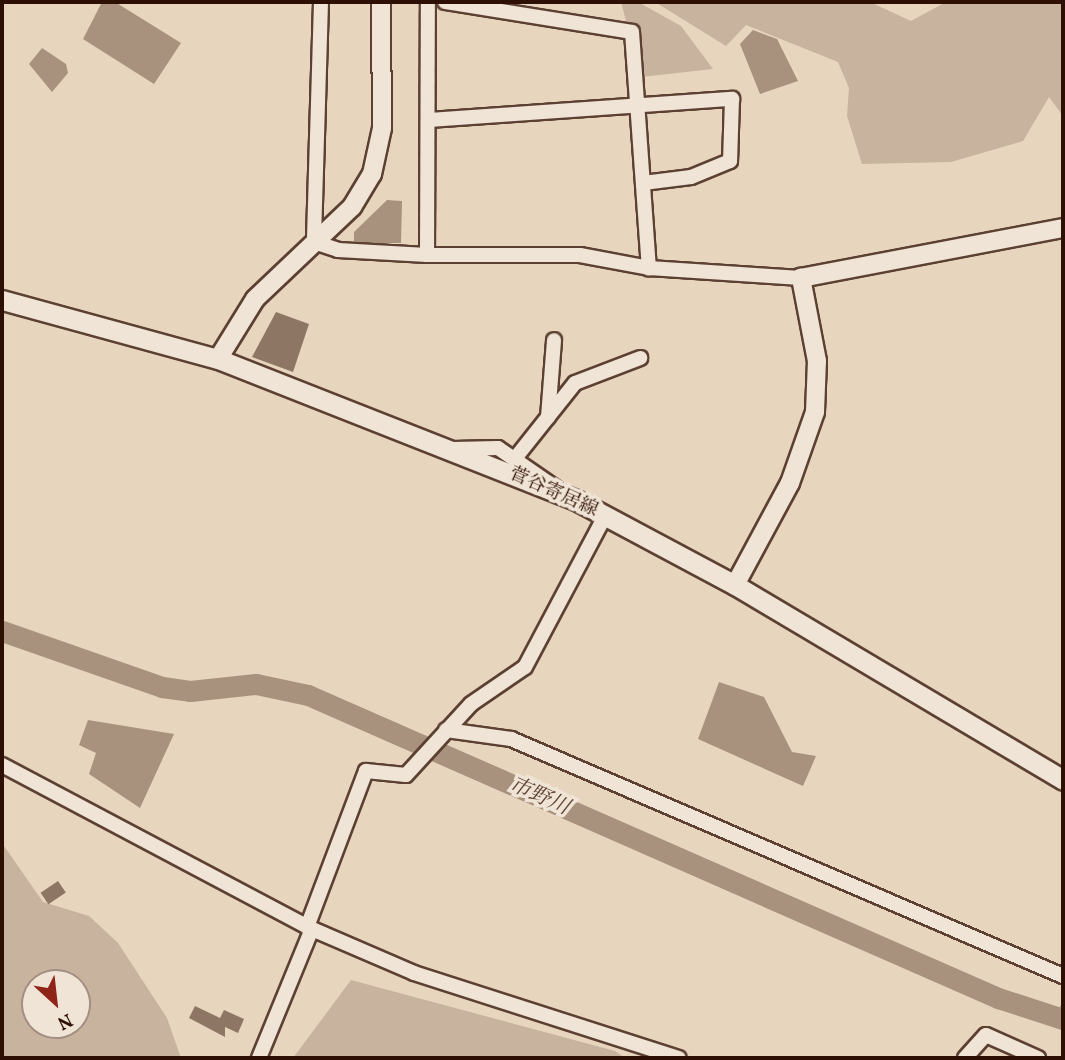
<!DOCTYPE html>
<html>
<head>
<meta charset="utf-8">
<style>
  body { margin:0 }
  #map { position:relative; width:1065px; height:1060px; overflow:hidden; background:#e7d5be; font-family:Vollkorn,"Noto Serif JP",serif }
  div>[style] { position:absolute }
  .green>* { inset:0; background:#c8b39e }
  .water>* { inset:0; background:#a8927e }
  .stream>* { height:3.5px; margin:-1.75px; padding:0 1.75px; transform-origin:1.75px; border-radius:1.75px; background:#a8927e }
  .river>* { height:21px; margin:-10.5px; padding:0 10.5px; transform-origin:10.5px; border-radius:10.5px; background:#a8927e }
  .building>* { inset:0; background:#8e7664; transform-origin:0 0 }
  .roads { filter:drop-shadow(2px 0 #5c4032) drop-shadow(-2px 0 #5c4032) drop-shadow(0 2px #5c4032) drop-shadow(0 -2px #5c4032) }
  .minor>* { height:14px; margin:-7px; padding:0 7px; transform-origin:7px; border-radius:7px; background:#efe4d5 }
  .tertiary>* { height:18px; margin:-9px; padding:0 9px; transform-origin:9px; border-radius:9px; background:#efe4d5 }
  .secondary>* { height:19px; margin:-9.5px; padding:0 9.5px; transform-origin:9.5px; border-radius:9.5px; background:#efe4d5 }
  span { translate:-50% -50%; white-space:nowrap; text-align:center; line-height:1.15; -webkit-text-stroke:7px #efe4d5; paint-order:stroke }
  .street-label { font-size:19px; color:#2e0f03 }
  .water-label { font-size:21px; color:#5f4334; font-style:italic }
  .frame { position:absolute; inset:0; border:4px solid #2e0f03; pointer-events:none }
  .north { position:absolute; left:21px; top:969px; width:70px; height:70px; box-sizing:border-box; background:#efe4d5; border:2px solid #a28f81; border-radius:50%; rotate:153deg; font-size:19px; font-weight:700; line-height:28px; text-align:center; color:#2e0f03 }
  .north::after { content:''; display:block; margin:auto; width:24px; height:32px; background:#8f2418; clip-path:polygon(50% 0,100% 100%,50% 72%,0 100%) }
</style>
</head>
<body>
<div id="map">
  <div class="green">
    <i style="clip-path:polygon(621px 2px,638px 2px,681px 26px,713px 69px,641px 77px)"></i>
    <i style="clip-path:polygon(655px 2px,870px 2px,911px 21px,946px 2px,1063px 2px,1063px 116px,1049px 97px,1023px 141px,951px 162px,862px 164px,847px 116px,849px 88px,838px 62px,746px 25px,726px 46px)"></i>
    <i style="clip-path:polygon(evenodd,2px 843px,43px 902px,89px 916px,118px 943px,167px 1018px,181px 1058px,2px 1058px,2px 843px,35px 983px,77px 983px,77px 1025px,35px 1025px,35px 983px)"></i>
    <i style="clip-path:polygon(351px 980px,615px 1051px,625px 1058px,293px 1058px)"></i>
  </div>
  <div class="water">
    <i style="clip-path:polygon(102px 2px,115px 2px,181px 43px,154px 84px,83px 39px)"></i>
    <i style="clip-path:polygon(753px 30px,777px 39px,798px 81px,760px 94px,740px 44px)"></i>
    <i style="clip-path:polygon(42px 48px,66px 64px,68px 73px,52px 92px,29px 64px)"></i>
    <i style="clip-path:polygon(387px 200px,402px 201px,401px 243px,354px 243px,354px 232px)"></i>
    <i style="clip-path:polygon(719px 682px,764px 697px,792px 752px,816px 756px,803px 786px,698px 739px)"></i>
    <i style="clip-path:polygon(88px 720px,174px 734px,140px 808px,89px 774px,96px 753px,79px 745px)"></i>
  </div>
  <div class="stream">
    <i style="left:1058px;top:1019px;width:15px;rotate:-70deg"></i>
  </div>
  <div class="river">
    <i style="left:2px;top:631px;width:170px;rotate:19.3deg"></i>
    <i style="left:162px;top:687px;width:28px;rotate:8deg"></i>
    <i style="left:190px;top:691px;width:66px;rotate:-6.1deg"></i>
    <i style="left:256px;top:684px;width:53px;rotate:11.9deg"></i>
    <i style="left:308px;top:695px;width:754px;rotate:23.71deg"></i>
    <i style="left:998px;top:998px;width:68px;rotate:17.9deg"></i>
  </div>
  <div class="building">
    <i style="clip-path:polygon(276px 312px,309px 324px,293px 372px,252px 357px)"></i>
    <i style="left:58px;top:881px;width:14px;height:21px;rotate:56deg"></i>
    <i style="clip-path:polygon(195px 1006px,220px 1018px,224px 1010px,244px 1019px,238px 1033px,225px 1027px,225px 1037px,189px 1018px)"></i>
  </div>
  <div class="roads">
    <div class="minor">
      <i style="left:321px;top:2px;width:240px;rotate:91.7deg"></i>
      <i style="left:314px;top:242px;width:25px;rotate:18deg"></i>
      <i style="left:338px;top:250px;width:89px;rotate:3.2deg"></i>
      <i style="left:427px;top:255px;width:153px"></i>
      <i style="left:580px;top:255px;width:70px;rotate:10.7deg"></i>
      <i style="left:649px;top:268px;width:152px;rotate:3.8deg"></i>
      <i style="left:445px;top:2px;width:189px;rotate:9.1deg"></i>
      <i style="left:632px;top:32px;width:237px;rotate:85.9deg"></i>
      <i style="left:429px;top:120px;width:304px;rotate:-4deg"></i>
      <i style="left:732px;top:99px;width:62px;rotate:91.8deg"></i>
      <i style="left:730px;top:161px;width:42px;rotate:157.7deg"></i>
      <i style="left:691px;top:177px;width:48px;rotate:172.9deg"></i>
      <i style="left:427px;top:255px;width:253px;rotate:-89.8deg"></i>
      <i style="left:548px;top:417px;width:77px;rotate:-85.5deg"></i>
      <i style="left:453px;top:449px;width:45px;rotate:-1.3deg"></i>
      <i style="left:498px;top:448px;width:70px;rotate:34.6deg"></i>
      <i style="left:517px;top:456px;width:93px;rotate:-51.5deg"></i>
      <i style="left:575px;top:383px;width:70px;rotate:-21deg"></i>
      <i style="left:446px;top:730px;width:66px;rotate:7.9deg"></i>
      <i style="left:511px;top:739px;width:601px;rotate:23.24deg"></i>
      <i style="left:2px;top:765px;width:351px;rotate:27.9deg"></i>
      <i style="left:312px;top:929px;width:111px;rotate:23.3deg"></i>
      <i style="left:414px;top:973px;width:278px;rotate:17.8deg"></i>
      <i style="left:307px;top:927px;width:167px;rotate:-69.3deg"></i>
      <i style="left:366px;top:771px;width:40px;rotate:5.7deg"></i>
      <i style="left:406px;top:775px;width:96px;rotate:-47.5deg"></i>
      <i style="left:471px;top:704px;width:65px;rotate:-34.4deg"></i>
      <i style="left:525px;top:667px;width:171px;rotate:-62.1deg"></i>
      <i style="left:259px;top:1058px;width:139px;rotate:-67.7deg"></i>
      <i style="left:965px;top:1058px;width:31px;rotate:-48deg"></i>
      <i style="left:986px;top:1035px;width:57px;rotate:23.9deg"></i>
    </div>
    <div class="tertiary">
      <i style="left:218px;top:359px;width:70px;rotate:-58.3deg"></i>
      <i style="left:255px;top:299px;width:134px;rotate:-43.5deg"></i>
      <i style="left:352px;top:207px;width:39px;rotate:-59deg"></i>
      <i style="left:372px;top:174px;width:47px;rotate:-77.7deg"></i>
      <i style="left:382px;top:128px;width:126px;rotate:-90.5deg"></i>
      <i style="left:735px;top:585px;width:116px;rotate:-61.7deg"></i>
      <i style="left:790px;top:483px;width:75px;rotate:-70.6deg"></i>
      <i style="left:815px;top:412px;width:51px;rotate:-87.8deg"></i>
      <i style="left:817px;top:361px;width:85px;rotate:-100.9deg"></i>
      <i style="left:801px;top:278px;width:267px;rotate:-10.8deg"></i>
    </div>
    <div class="secondary">
      <i style="left:2px;top:300px;width:224px;rotate:15.3deg"></i>
      <i style="left:218px;top:359px;width:385px;rotate:21.5deg"></i>
      <i style="left:576px;top:500px;width:180px;rotate:28.1deg"></i>
      <i style="left:735px;top:585px;width:382px;rotate:30.7deg"></i>
    </div>
  </div>
  <div class="street-label">
    <span style="left:553px;top:493px;rotate:24deg">菅谷寄居線</span>
  </div>
  <div class="water-label">
    <span style="left:539px;top:797px;rotate:24deg">市野川</span>
  </div>
  <div class="frame"></div>
  <div class="north">N</div>
</div>
</body>
</html>
